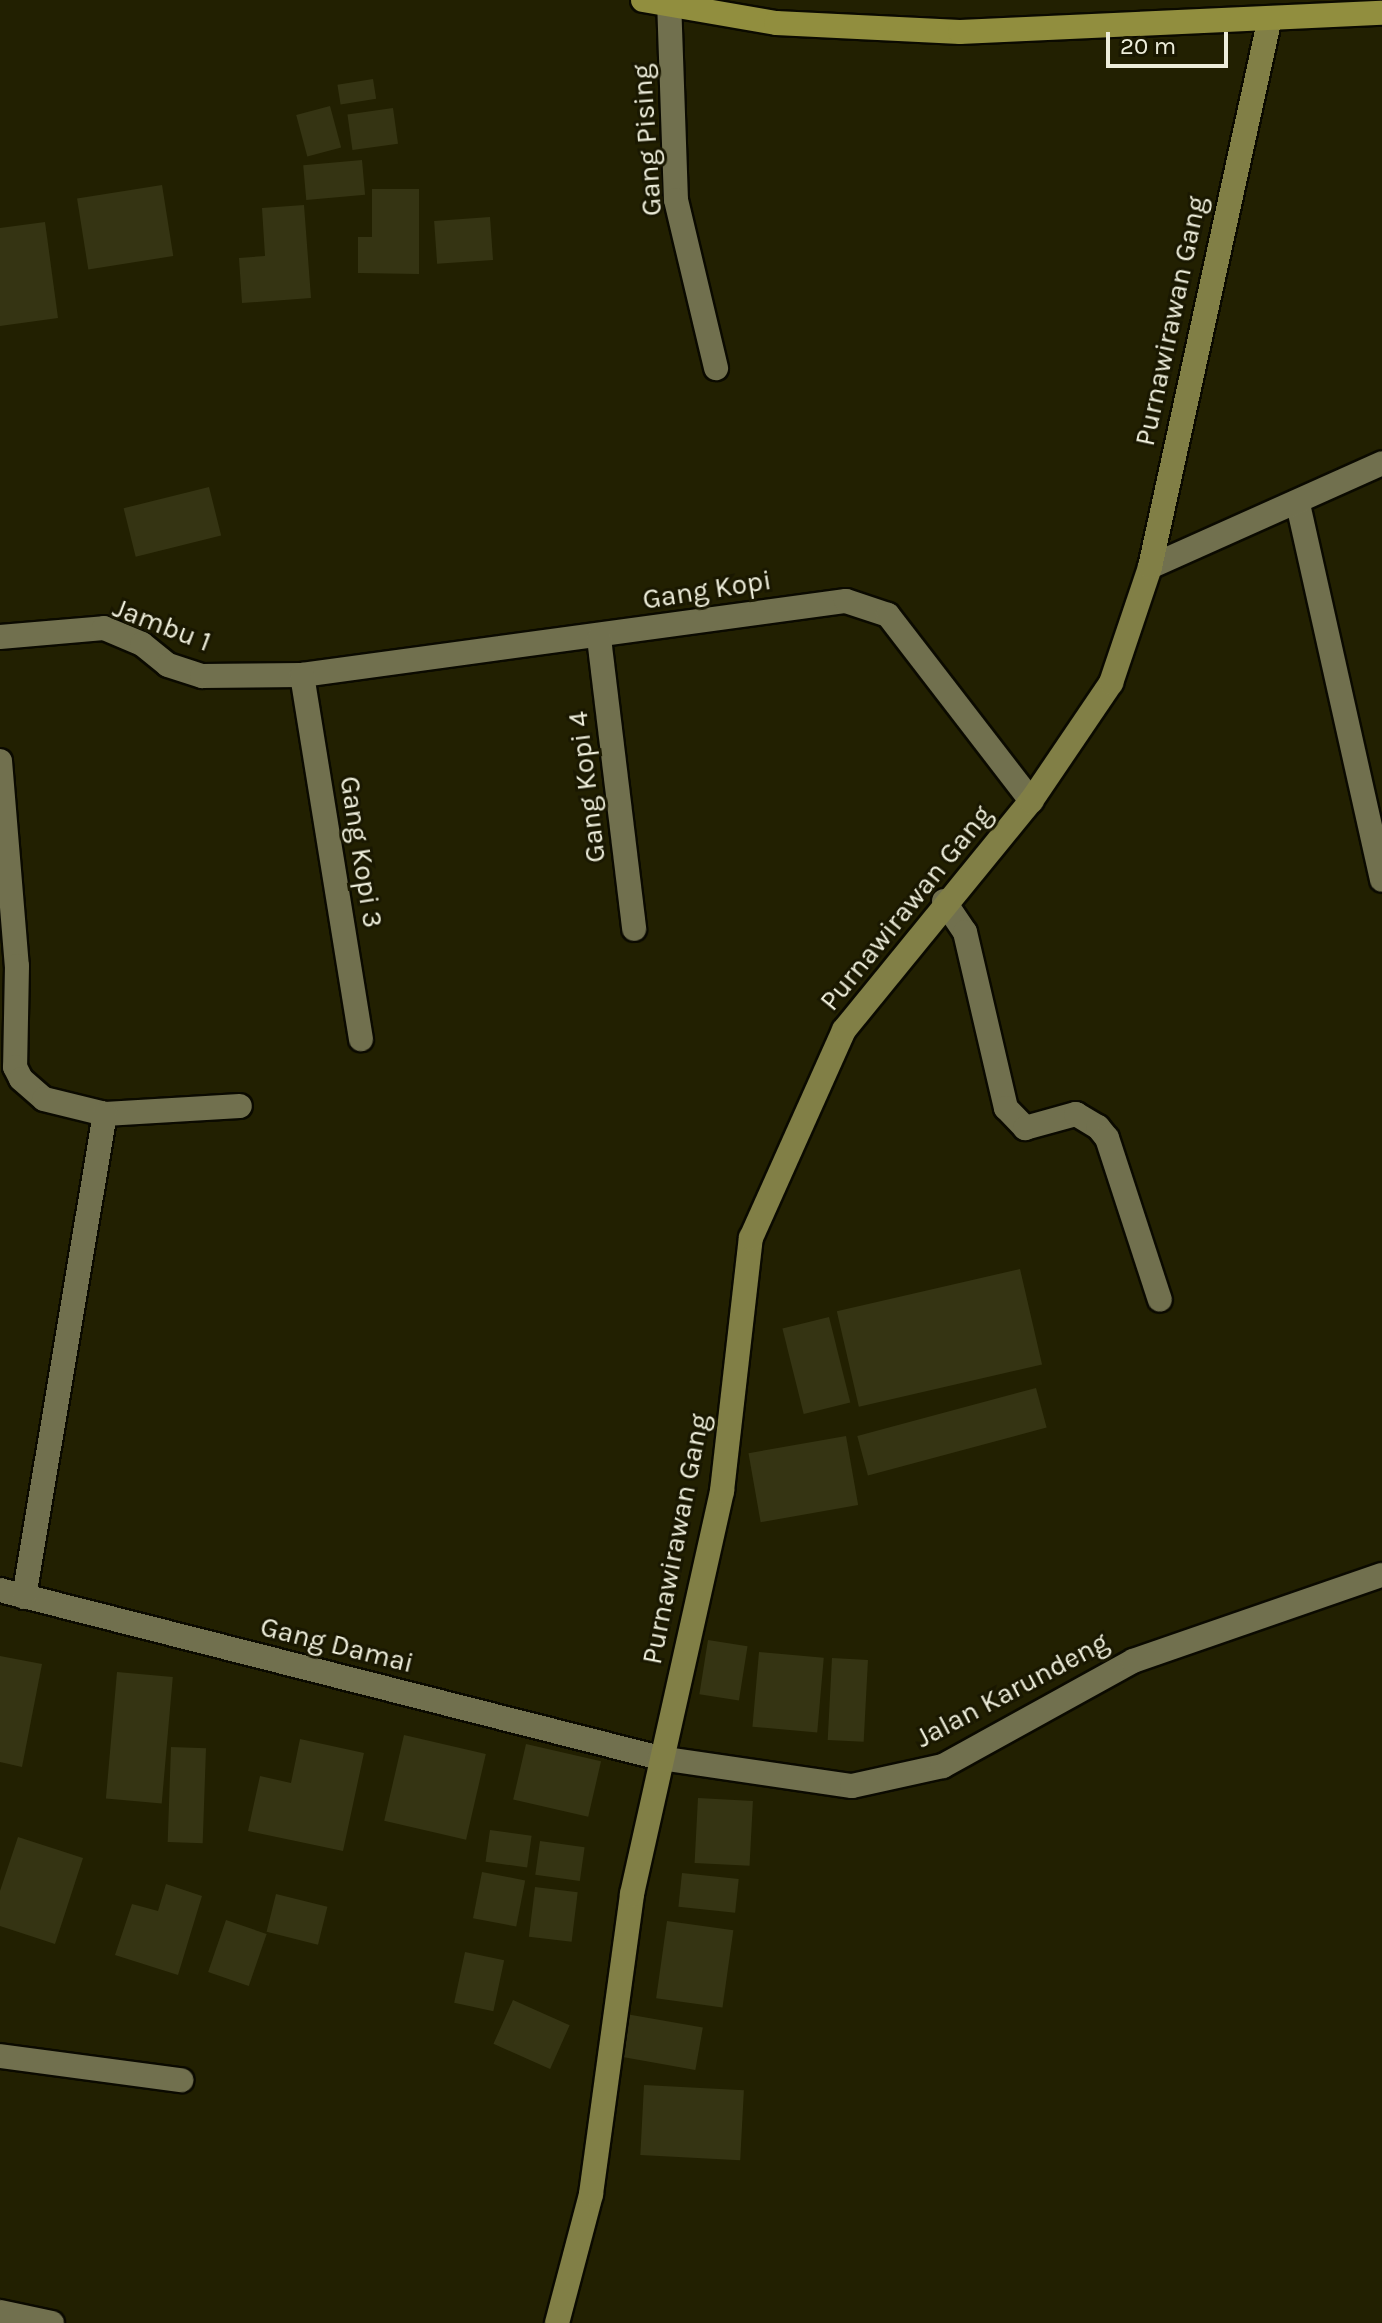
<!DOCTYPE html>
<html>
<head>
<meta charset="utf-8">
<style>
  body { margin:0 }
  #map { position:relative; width:1382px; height:2323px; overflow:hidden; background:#222001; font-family:Karla,sans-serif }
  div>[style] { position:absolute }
  .building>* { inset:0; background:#353413; transform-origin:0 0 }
  .roads { filter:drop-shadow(2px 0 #0b0a00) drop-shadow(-2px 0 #0b0a00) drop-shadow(0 2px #0b0a00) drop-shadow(0 -2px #0b0a00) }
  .street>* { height:24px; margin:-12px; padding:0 12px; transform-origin:12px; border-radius:12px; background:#71704e }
  .secondary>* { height:24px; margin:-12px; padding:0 12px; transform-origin:12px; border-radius:12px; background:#817f46 }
  .primary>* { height:24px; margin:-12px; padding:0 12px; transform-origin:12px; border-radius:12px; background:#918e3e }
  span { translate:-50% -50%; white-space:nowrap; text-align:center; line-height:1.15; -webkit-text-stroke:6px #191700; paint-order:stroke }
  .street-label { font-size:28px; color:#ededda }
  .scale { position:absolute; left:1106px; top:32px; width:122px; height:36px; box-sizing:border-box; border:4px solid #ededda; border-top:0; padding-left:10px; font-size:24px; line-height:28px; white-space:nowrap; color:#ededda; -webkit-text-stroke:6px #191700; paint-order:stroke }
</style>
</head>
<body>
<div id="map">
  <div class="building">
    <i style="left:373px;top:79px;width:20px;height:36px;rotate:81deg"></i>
    <i style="left:330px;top:106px;width:43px;height:35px;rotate:75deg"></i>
    <i style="left:393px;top:108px;width:36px;height:46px;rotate:82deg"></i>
    <i style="left:362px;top:160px;width:35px;height:59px;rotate:85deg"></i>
    <i style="left:162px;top:185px;width:72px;height:86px;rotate:81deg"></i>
    <i style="clip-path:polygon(372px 189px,419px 189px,419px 274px,358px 273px,358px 237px,372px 237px)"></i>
    <i style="clip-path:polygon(304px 205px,311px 298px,242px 303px,239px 258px,265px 256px,262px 208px)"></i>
    <i style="left:490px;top:217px;width:43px;height:56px;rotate:86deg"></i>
    <i style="clip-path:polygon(45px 222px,58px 318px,0 326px,0 228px)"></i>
    <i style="left:209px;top:487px;width:50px;height:88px;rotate:76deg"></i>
    <i style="left:1020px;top:1269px;width:98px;height:188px;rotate:77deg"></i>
    <i style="left:829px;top:1317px;width:88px;height:48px;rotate:76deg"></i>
    <i style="left:1036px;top:1388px;width:41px;height:185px;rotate:75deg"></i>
    <i style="left:846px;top:1436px;width:70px;height:99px;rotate:80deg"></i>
    <i style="left:708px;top:1640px;width:40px;height:55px;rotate:9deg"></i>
    <i style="left:759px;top:1652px;width:65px;height:75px;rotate:5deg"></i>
    <i style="clip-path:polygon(0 1656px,42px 1664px,22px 1767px,0 1762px)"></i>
    <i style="left:832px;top:1658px;width:36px;height:82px;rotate:3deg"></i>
    <i style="left:117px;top:1672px;width:56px;height:127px;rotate:5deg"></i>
    <i style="left:404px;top:1735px;width:84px;height:88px;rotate:13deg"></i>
    <i style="clip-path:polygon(300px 1739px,364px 1753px,343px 1851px,248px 1831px,260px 1776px,291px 1783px)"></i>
    <i style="left:526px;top:1744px;width:77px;height:57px;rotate:13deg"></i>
    <i style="left:171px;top:1747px;width:35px;height:95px;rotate:2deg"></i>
    <i style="left:698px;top:1798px;width:55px;height:65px;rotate:3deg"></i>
    <i style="left:490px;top:1830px;width:42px;height:32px;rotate:8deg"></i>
    <i style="clip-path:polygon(18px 1837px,83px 1858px,55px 1944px,0 1926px,0 1891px)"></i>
    <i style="left:540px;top:1841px;width:45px;height:34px;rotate:8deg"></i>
    <i style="left:482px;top:1872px;width:44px;height:47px;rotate:11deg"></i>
    <i style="left:682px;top:1873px;width:57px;height:34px;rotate:6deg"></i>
    <i style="clip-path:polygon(166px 1884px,202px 1896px,178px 1975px,115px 1955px,132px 1904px,158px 1911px)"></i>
    <i style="left:535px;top:1887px;width:43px;height:50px;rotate:7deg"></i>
    <i style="left:276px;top:1894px;width:53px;height:39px;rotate:14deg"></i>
    <i style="left:226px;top:1920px;width:43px;height:55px;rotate:19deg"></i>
    <i style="left:667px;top:1921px;width:67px;height:78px;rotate:8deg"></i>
    <i style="left:465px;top:1952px;width:40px;height:52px;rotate:12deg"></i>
    <i style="left:513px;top:2000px;width:62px;height:48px;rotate:24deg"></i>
    <i style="left:626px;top:2014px;width:78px;height:43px;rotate:10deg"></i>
    <i style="left:644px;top:2085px;width:100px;height:70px;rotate:3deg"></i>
  </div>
  <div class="roads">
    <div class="street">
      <i style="left:669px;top:0;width:200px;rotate:88deg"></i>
      <i style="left:676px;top:200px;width:173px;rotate:76.6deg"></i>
      <i style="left:1298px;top:504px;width:385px;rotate:77.4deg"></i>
      <i style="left:1150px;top:567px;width:254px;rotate:-24.1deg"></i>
      <i style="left:0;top:637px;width:104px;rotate:-4.9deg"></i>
      <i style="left:104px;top:628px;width:41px;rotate:22.8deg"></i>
      <i style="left:142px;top:644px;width:33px;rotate:39deg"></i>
      <i style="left:168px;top:665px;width:36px;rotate:18deg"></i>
      <i style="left:202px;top:676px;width:100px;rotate:-0.6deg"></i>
      <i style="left:302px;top:675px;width:549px;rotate:-7.75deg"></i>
      <i style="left:846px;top:601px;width:44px;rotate:18.4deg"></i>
      <i style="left:888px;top:615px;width:235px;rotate:52.4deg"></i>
      <i style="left:599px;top:638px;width:293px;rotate:83.1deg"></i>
      <i style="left:302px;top:675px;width:369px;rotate:80.8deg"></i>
      <i style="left:0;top:761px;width:206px;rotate:85.3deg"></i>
      <i style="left:17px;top:966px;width:101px;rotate:91.1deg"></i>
      <i style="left:15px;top:1067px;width:13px;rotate:63deg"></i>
      <i style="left:21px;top:1079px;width:30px;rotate:41deg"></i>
      <i style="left:44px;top:1099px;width:63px;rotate:13.8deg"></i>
      <i style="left:105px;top:1114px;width:135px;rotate:-3.4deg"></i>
      <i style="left:944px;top:901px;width:37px;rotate:56deg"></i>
      <i style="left:965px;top:932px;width:181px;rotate:76.9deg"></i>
      <i style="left:1006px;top:1108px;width:28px;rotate:46deg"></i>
      <i style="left:1025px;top:1128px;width:53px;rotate:-15.4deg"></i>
      <i style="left:1076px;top:1114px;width:26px;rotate:31deg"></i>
      <i style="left:1098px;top:1127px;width:14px;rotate:51deg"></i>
      <i style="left:1107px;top:1138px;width:170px;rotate:71.9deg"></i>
      <i style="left:0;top:1590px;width:681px;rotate:14.28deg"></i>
      <i style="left:660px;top:1758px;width:194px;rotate:8.3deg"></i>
      <i style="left:852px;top:1786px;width:93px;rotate:-12.4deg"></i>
      <i style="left:943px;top:1766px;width:217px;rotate:-28.9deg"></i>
      <i style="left:1133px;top:1661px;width:263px;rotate:-19.1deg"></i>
      <i style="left:24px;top:1597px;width:490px;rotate:-80.5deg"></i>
      <i style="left:0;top:2056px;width:183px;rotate:7.6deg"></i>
      <i style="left:0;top:2312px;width:53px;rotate:11.9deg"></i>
    </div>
    <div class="secondary">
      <i style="left:557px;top:2323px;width:133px;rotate:-75.2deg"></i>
      <i style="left:591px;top:2194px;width:303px;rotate:-82.2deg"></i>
      <i style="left:632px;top:1894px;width:413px;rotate:-77.4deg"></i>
      <i style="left:722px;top:1491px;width:255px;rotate:-83.5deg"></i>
      <i style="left:751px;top:1238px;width:228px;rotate:-65.9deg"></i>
      <i style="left:844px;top:1030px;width:296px;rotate:-50.8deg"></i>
      <i style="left:1031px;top:801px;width:143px;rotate:-55.9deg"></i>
      <i style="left:1111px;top:683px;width:122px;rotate:-71.4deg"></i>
      <i style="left:1150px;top:567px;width:558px;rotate:-77.68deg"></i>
    </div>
    <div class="primary">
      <i style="left:643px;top:0;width:135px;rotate:9.8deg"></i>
      <i style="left:776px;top:23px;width:184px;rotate:2.8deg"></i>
      <i style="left:960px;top:32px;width:422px;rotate:-2.6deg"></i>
    </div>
  </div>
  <div class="street-label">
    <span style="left:647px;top:140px;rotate:-94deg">Gang Pising</span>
    <span style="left:1171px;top:321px;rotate:-78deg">Purnawirawan Gang</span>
    <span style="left:707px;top:590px;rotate:-9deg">Gang Kopi</span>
    <span style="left:162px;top:625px;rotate:21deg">Jambu 1</span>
    <span style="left:587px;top:787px;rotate:-97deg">Gang Kopi 4</span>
    <span style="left:361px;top:852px;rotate:81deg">Gang Kopi 3</span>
    <span style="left:906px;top:908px;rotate:-51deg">Purnawirawan Gang</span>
    <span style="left:676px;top:1539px;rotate:-79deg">Purnawirawan Gang</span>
    <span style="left:337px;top:1645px;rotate:14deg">Gang Damai</span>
    <span style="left:1012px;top:1690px;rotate:-28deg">Jalan Karundeng</span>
  </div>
  <div class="scale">20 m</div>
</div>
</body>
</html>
